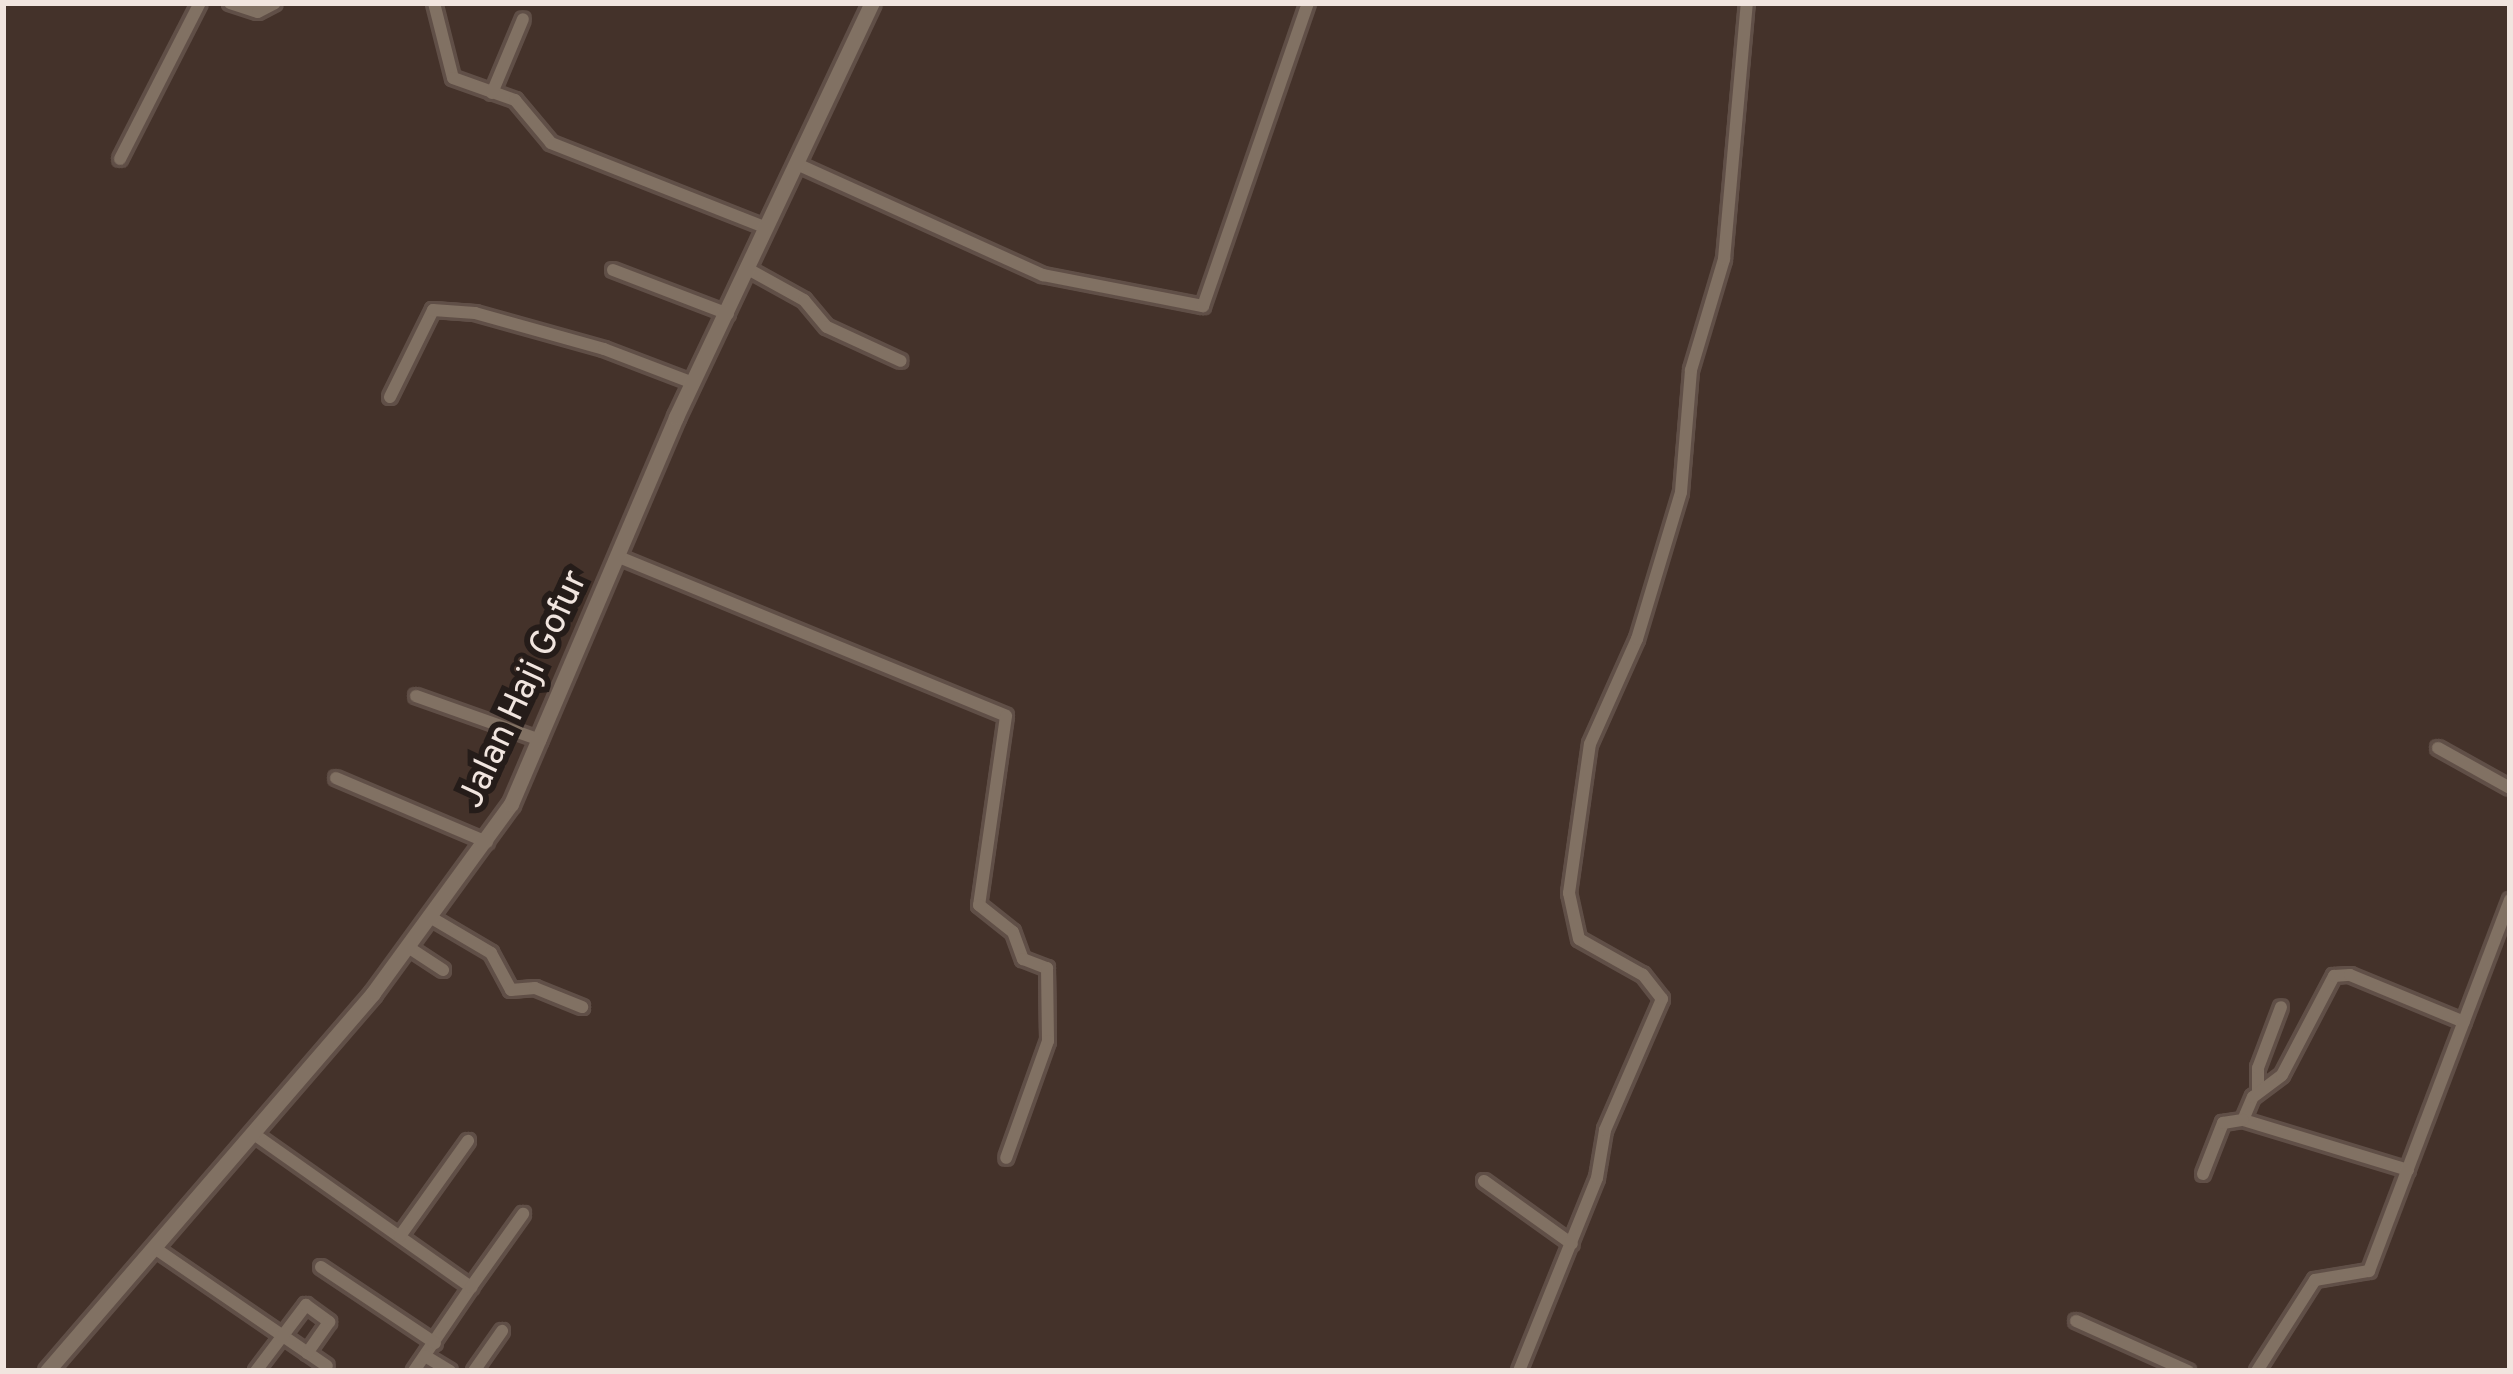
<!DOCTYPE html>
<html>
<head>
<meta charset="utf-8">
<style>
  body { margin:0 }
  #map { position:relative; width:2513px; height:1374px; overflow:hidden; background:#44322a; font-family:Overpass,sans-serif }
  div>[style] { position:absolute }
  .roads { filter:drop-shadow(3px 0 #604f47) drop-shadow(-3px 0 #604f47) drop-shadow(0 3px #604f47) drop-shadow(0 -3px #604f47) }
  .minor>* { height:12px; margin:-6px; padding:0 6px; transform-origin:6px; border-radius:6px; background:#817163 }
  .tertiary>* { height:15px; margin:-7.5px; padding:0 7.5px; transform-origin:7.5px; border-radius:7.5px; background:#817163 }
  span { translate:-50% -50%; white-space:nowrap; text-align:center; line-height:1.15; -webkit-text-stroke:12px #251c19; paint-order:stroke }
  .street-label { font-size:36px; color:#f1e5df }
  .frame { position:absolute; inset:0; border:6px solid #f1e5df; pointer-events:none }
</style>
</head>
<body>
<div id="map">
  <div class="roads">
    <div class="minor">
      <i style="left:230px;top:3px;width:29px;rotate:18deg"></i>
      <i style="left:258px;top:12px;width:19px;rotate:-28deg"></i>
      <i style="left:434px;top:3px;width:77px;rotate:75.8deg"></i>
      <i style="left:453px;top:78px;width:66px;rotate:19.5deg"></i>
      <i style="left:515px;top:100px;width:56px;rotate:50.1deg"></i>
      <i style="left:551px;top:143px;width:232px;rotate:21.5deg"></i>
      <i style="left:492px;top:93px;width:80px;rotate:-67.3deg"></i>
      <i style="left:120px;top:159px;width:175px;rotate:-62.9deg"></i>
      <i style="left:799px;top:165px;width:268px;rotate:24.3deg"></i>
      <i style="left:1043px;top:275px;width:163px;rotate:11deg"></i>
      <i style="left:1203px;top:306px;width:321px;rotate:-70.9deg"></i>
      <i style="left:748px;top:269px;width:64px;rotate:29deg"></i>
      <i style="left:804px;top:300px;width:35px;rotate:50deg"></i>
      <i style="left:827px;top:327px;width:81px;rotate:24.7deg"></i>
      <i style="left:613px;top:270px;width:123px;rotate:20.9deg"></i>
      <i style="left:390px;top:397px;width:97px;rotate:-63.7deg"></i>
      <i style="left:433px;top:310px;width:42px;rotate:4.1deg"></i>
      <i style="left:475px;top:313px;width:134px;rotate:15.6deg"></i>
      <i style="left:604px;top:349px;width:95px;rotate:20.9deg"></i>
      <i style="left:619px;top:557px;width:418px;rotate:22.3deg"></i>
      <i style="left:1006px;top:716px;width:191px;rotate:98.1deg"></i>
      <i style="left:979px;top:905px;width:43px;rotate:38.5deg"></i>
      <i style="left:1013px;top:932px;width:29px;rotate:70deg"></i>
      <i style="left:1023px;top:959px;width:26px;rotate:21deg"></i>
      <i style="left:1047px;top:968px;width:73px;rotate:89.2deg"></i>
      <i style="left:1048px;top:1041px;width:124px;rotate:109.7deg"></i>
      <i style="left:416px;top:696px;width:132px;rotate:19.5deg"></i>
      <i style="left:2438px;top:748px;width:82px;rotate:29.1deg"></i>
      <i style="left:336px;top:778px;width:164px;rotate:23deg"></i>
      <i style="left:430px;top:917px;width:71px;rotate:30.5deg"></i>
      <i style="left:491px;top:953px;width:42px;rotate:61.6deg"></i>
      <i style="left:511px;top:990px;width:24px;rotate:-5deg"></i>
      <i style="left:535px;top:988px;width:51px;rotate:22deg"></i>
      <i style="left:408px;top:947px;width:42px;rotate:33.3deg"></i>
      <i style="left:2258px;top:1090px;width:22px;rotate:-90deg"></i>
      <i style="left:2258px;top:1068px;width:65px;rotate:-69.3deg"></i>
      <i style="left:254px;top:1134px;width:266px;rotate:35.2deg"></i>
      <i style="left:471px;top:1287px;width:102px;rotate:124.2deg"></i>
      <i style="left:2408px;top:1170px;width:172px;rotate:-163.1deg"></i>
      <i style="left:2243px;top:1120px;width:25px;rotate:-67deg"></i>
      <i style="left:2253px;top:1097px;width:36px;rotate:-37deg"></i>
      <i style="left:2282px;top:1075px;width:112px;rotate:-62.3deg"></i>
      <i style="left:2334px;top:976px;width:16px;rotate:-4deg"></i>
      <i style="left:2350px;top:975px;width:123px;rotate:22.4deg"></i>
      <i style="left:2203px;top:1174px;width:55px;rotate:-68.6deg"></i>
      <i style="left:2223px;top:1123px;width:20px;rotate:-9deg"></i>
      <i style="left:1484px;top:1181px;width:108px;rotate:35.6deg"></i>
      <i style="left:400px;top:1236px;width:117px;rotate:-54.4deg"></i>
      <i style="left:156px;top:1249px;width:207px;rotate:34.4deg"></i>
      <i style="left:321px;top:1267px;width:137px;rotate:33.7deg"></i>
      <i style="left:471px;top:1287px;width:90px;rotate:-54.5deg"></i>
      <i style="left:2076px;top:1321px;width:123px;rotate:24.1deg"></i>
      <i style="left:425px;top:1356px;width:29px;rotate:31deg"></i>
      <i style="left:256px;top:1371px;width:83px;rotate:-52.9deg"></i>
      <i style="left:306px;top:1305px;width:29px;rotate:36deg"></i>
      <i style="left:329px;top:1322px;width:38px;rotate:125deg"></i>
      <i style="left:474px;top:1371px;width:49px;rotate:-55deg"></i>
      <i style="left:1519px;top:1371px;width:208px;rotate:-68deg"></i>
      <i style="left:1597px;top:1178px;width:49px;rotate:-80.5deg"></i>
      <i style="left:1605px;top:1130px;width:143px;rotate:-66.5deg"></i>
      <i style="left:1662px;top:999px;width:31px;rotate:-128deg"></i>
      <i style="left:1643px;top:975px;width:73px;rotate:-150.6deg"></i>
      <i style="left:1579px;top:939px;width:47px;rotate:-102.3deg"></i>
      <i style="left:1569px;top:893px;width:150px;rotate:-82deg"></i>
      <i style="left:1590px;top:744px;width:115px;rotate:-65.9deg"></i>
      <i style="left:1637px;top:639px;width:153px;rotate:-73.3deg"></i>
      <i style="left:1681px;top:492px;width:122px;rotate:-85.3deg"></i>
      <i style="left:1691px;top:370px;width:116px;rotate:-73.4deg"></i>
      <i style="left:1724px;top:259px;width:257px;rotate:-84.9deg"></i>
      <i style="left:2257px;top:1371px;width:108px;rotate:-57.5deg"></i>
      <i style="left:2315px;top:1280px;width:55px;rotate:-9.5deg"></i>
      <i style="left:2369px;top:1271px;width:397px;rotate:-69.2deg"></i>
    </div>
    <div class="tertiary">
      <i style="left:47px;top:1371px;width:499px;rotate:-49.2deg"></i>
      <i style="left:373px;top:993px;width:234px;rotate:-53.9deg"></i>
      <i style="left:511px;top:804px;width:421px;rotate:-66.9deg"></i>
      <i style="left:676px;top:417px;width:458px;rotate:-64.7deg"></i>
    </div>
  </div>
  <div class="street-label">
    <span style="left:525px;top:690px;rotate:-65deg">Jalan Haji Gofur</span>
  </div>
  <div class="frame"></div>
</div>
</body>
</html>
